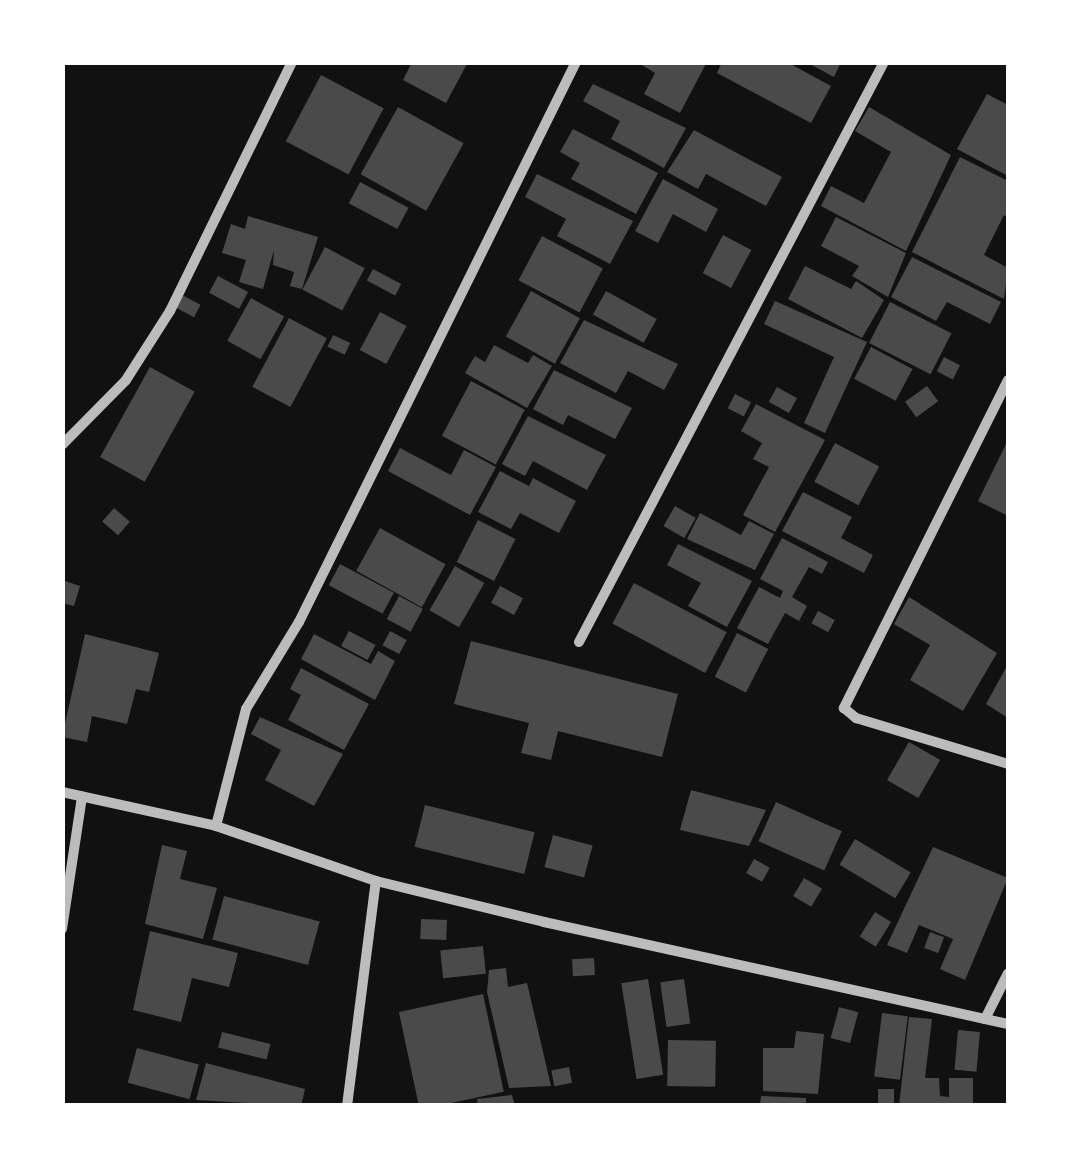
<!DOCTYPE html>
<html>
<head>
<meta charset="utf-8">
<style>
  body { margin:0 }
  #map { position:relative; width:1071px; height:1168px; overflow:hidden; background:#111; font-family:"Crimson Pro",serif }
  div>[style] { position:absolute }
  .building>* { inset:0; background:#4a4a4a; transform-origin:0 0 }
  .minor>* { height:10px; margin:-5px; padding:0 5px; transform-origin:5px; border-radius:5px; background:#bcbcbc }
  span { translate:-50% -50%; white-space:nowrap; text-align:center; line-height:1.15; -webkit-text-stroke:10px #fff; paint-order:stroke }
  .frame { position:absolute; inset:0; border:65px solid #fff; pointer-events:none }
</style>
</head>
<body>
<div id="map">
  <div class="building">
    <i style="clip-path:polygon(412px 62px,468px 62px,446px 103px,403px 80px)"></i>
    <i style="clip-path:polygon(637px 62px,707px 62px,680px 113px,644px 94px,655px 73px)"></i>
    <i style="clip-path:polygon(722px 62px,787px 62px,831px 86px,811px 123px,717px 73px)"></i>
    <i style="clip-path:polygon(806px 62px,841px 62px,834px 77px)"></i>
    <i style="left:321px;top:75px;width:71px;height:75px;rotate:28deg"></i>
    <i style="clip-path:polygon(593px 84px,686px 128px,664px 168px,611px 139px,620px 121px,583px 101px)"></i>
    <i style="clip-path:polygon(987px 94px,1008px 105px,1008px 176px,957px 149px)"></i>
    <i style="left:398px;top:107px;width:75px;height:77px;rotate:29deg"></i>
    <i style="clip-path:polygon(869px 107px,951px 155px,906px 251px,821px 206px,831px 186px,864px 203px,891px 152px,855px 131px)"></i>
    <i style="clip-path:polygon(573px 129px,658px 173px,636px 214px,571px 179px,580px 163px,560px 152px)"></i>
    <i style="clip-path:polygon(694px 130px,782px 177px,766px 206px,706px 174px,698px 189px,667px 172px)"></i>
    <i style="clip-path:polygon(960px 157px,1008px 181px,1008px 218px,1004px 215px,984px 255px,1008px 268px,1004px 299px,912px 252px)"></i>
    <i style="clip-path:polygon(537px 174px,633px 221px,610px 264px,557px 236px,566px 219px,525px 197px)"></i>
    <i style="clip-path:polygon(663px 179px,718px 209px,706px 232px,673px 214px,658px 243px,635px 231px)"></i>
    <i style="left:360px;top:182px;width:55px;height:24px;rotate:28deg"></i>
    <i style="clip-path:polygon(248px 216px,318px 237px,302px 289px,290px 286px,294px 272px,273px 265px,274px 250px,263px 289px,239px 282px,246px 260px,222px 253px,231px 224px,245px 229px)"></i>
    <i style="clip-path:polygon(836px 217px,906px 253px,888px 297px,852px 276px,859px 266px,821px 246px)"></i>
    <i style="left:723px;top:235px;width:32px;height:43px;rotate:28deg"></i>
    <i style="left:542px;top:236px;width:69px;height:50px;rotate:28deg"></i>
    <i style="left:325px;top:247px;width:45px;height:48px;rotate:28deg"></i>
    <i style="clip-path:polygon(912px 257px,1001px 302px,990px 324px,947px 302px,936px 321px,891px 297px)"></i>
    <i style="clip-path:polygon(805px 266px,851px 289px,856px 281px,884px 300px,862px 338px,788px 299px)"></i>
    <i style="left:373px;top:269px;width:32px;height:13px;rotate:28deg"></i>
    <i style="left:218px;top:276px;width:34px;height:19px;rotate:28deg"></i>
    <i style="left:531px;top:291px;width:56px;height:52px;rotate:29deg"></i>
    <i style="left:606px;top:291px;width:58px;height:27px;rotate:29deg"></i>
    <i style="left:182px;top:295px;width:21px;height:14px;rotate:28deg"></i>
    <i style="left:251px;top:298px;width:38px;height:49px;rotate:29deg"></i>
    <i style="clip-path:polygon(775px 301px,867px 342px,825px 433px,804px 423px,834px 357px,764px 324px)"></i>
    <i style="left:890px;top:302px;width:69px;height:46px;rotate:27deg"></i>
    <i style="left:380px;top:312px;width:30px;height:43px;rotate:28deg"></i>
    <i style="left:289px;top:318px;width:43px;height:78px;rotate:28deg"></i>
    <i style="clip-path:polygon(584px 320px,678px 364px,664px 390px,628px 371px,616px 393px,560px 363px)"></i>
    <i style="left:333px;top:335px;width:19px;height:13px;rotate:25deg"></i>
    <i style="clip-path:polygon(494px 345px,528px 363px,533px 355px,552px 366px,527px 408px,465px 373px,475px 356px,485px 362px)"></i>
    <i style="left:871px;top:347px;width:47px;height:36px;rotate:28deg"></i>
    <i style="left:944px;top:357px;width:18px;height:16px;rotate:27deg"></i>
    <i style="left:150px;top:367px;width:51px;height:103px;rotate:29deg"></i>
    <i style="clip-path:polygon(554px 370px,632px 408px,615px 439px,568px 415px,563px 425px,533px 409px)"></i>
    <i style="left:471px;top:381px;width:61px;height:62px;rotate:28deg"></i>
    <i style="left:927px;top:386px;width:19px;height:27px;rotate:54deg"></i>
    <i style="left:777px;top:387px;width:23px;height:17px;rotate:29deg"></i>
    <i style="left:735px;top:394px;width:18px;height:16px;rotate:27deg"></i>
    <i style="clip-path:polygon(756px 404px,825px 440px,775px 532px,743px 515px,769px 467px,753px 459px,762px 443px,741px 431px)"></i>
    <i style="clip-path:polygon(528px 416px,606px 455px,587px 490px,533px 461px,525px 476px,502px 464px)"></i>
    <i style="clip-path:polygon(1008px 440px,1008px 516px,978px 501px)"></i>
    <i style="left:835px;top:443px;width:50px;height:44px;rotate:28deg"></i>
    <i style="clip-path:polygon(400px 448px,451px 475px,464px 450px,496px 467px,470px 515px,388px 471px)"></i>
    <i style="clip-path:polygon(500px 471px,529px 486px,533px 478px,576px 501px,559px 533px,520px 513px,511px 529px,478px 512px)"></i>
    <i style="clip-path:polygon(803px 492px,852px 517px,841px 538px,873px 555px,864px 573px,782px 531px)"></i>
    <i style="left:675px;top:506px;width:24px;height:23px;rotate:30deg"></i>
    <i style="left:114px;top:508px;width:21px;height:18px;rotate:41deg"></i>
    <i style="clip-path:polygon(700px 513px,741px 535px,749px 521px,774px 534px,755px 570px,687px 539px)"></i>
    <i style="left:478px;top:520px;width:42px;height:47px;rotate:27deg"></i>
    <i style="left:380px;top:528px;width:75px;height:49px;rotate:29deg"></i>
    <i style="clip-path:polygon(782px 538px,828px 562px,822px 574px,809px 567px,792px 597px,807px 606px,799px 621px,785px 613px,768px 644px,737px 628px,759px 587px,780px 598px,783px 591px,760px 579px)"></i>
    <i style="clip-path:polygon(678px 544px,752px 581px,727px 627px,688px 606px,701px 583px,667px 565px)"></i>
    <i style="left:340px;top:564px;width:61px;height:24px;rotate:28deg"></i>
    <i style="left:455px;top:566px;width:34px;height:51px;rotate:30deg"></i>
    <i style="clip-path:polygon(62px 580px,80px 586px,74px 606px,62px 603px)"></i>
    <i style="left:634px;top:583px;width:105px;height:46px;rotate:28deg"></i>
    <i style="left:500px;top:586px;width:26px;height:19px;rotate:28deg"></i>
    <i style="left:399px;top:596px;width:27px;height:26px;rotate:28deg"></i>
    <i style="clip-path:polygon(909px 597px,997px 653px,963px 711px,910px 680px,930px 645px,894px 624px)"></i>
    <i style="left:818px;top:611px;width:19px;height:14px;rotate:28deg"></i>
    <i style="left:349px;top:631px;width:30px;height:17px;rotate:28deg"></i>
    <i style="left:390px;top:631px;width:19px;height:16px;rotate:28deg"></i>
    <i style="left:737px;top:633px;width:35px;height:49px;rotate:27deg"></i>
    <i style="clip-path:polygon(85px 634px,159px 653px,149px 692px,136px 689px,127px 724px,92px 716px,87px 742px,62px 737px)"></i>
    <i style="clip-path:polygon(314px 634px,371px 664px,378px 651px,395px 661px,375px 700px,301px 659px)"></i>
    <i style="clip-path:polygon(471px 641px,678px 694px,662px 757px,558px 731px,551px 760px,521px 753px,529px 723px,454px 704px)"></i>
    <i style="clip-path:polygon(1008px 664px,1008px 718px,986px 704px)"></i>
    <i style="clip-path:polygon(301px 668px,369px 704px,344px 750px,288px 720px,301px 695px,290px 689px)"></i>
    <i style="clip-path:polygon(260px 717px,343px 754px,314px 806px,265px 780px,281px 750px,251px 734px)"></i>
    <i style="left:909px;top:742px;width:36px;height:44px;rotate:30deg"></i>
    <i style="clip-path:polygon(691px 790px,766px 810px,749px 846px,680px 830px)"></i>
    <i style="left:776px;top:802px;width:72px;height:43px;rotate:24deg"></i>
    <i style="left:425px;top:805px;width:113px;height:43px;rotate:14deg"></i>
    <i style="left:553px;top:835px;width:41px;height:33px;rotate:15deg"></i>
    <i style="left:855px;top:839px;width:65px;height:30px;rotate:31deg"></i>
    <i style="clip-path:polygon(162px 845px,187px 851px,180px 879px,217px 888px,203px 939px,145px 924px)"></i>
    <i style="clip-path:polygon(933px 847px,1008px 878px,965px 980px,940px 969px,953px 939px,919px 925px,907px 953px,887px 945px)"></i>
    <i style="left:754px;top:859px;width:18px;height:16px;rotate:29deg"></i>
    <i style="left:804px;top:878px;width:21px;height:21px;rotate:31deg"></i>
    <i style="left:224px;top:896px;width:99px;height:45px;rotate:15deg"></i>
    <i style="left:875px;top:912px;width:19px;height:29px;rotate:32deg"></i>
    <i style="left:421px;top:919px;width:26px;height:20px;rotate:2deg"></i>
    <i style="clip-path:polygon(150px 931px,238px 953px,229px 987px,192px 978px,181px 1022px,133px 1010px)"></i>
    <i style="left:930px;top:932px;width:15px;height:17px;rotate:20deg"></i>
    <i style="left:483px;top:946px;width:28px;height:43px;rotate:84deg"></i>
    <i style="left:594px;top:958px;width:17px;height:22px;rotate:87deg"></i>
    <i style="clip-path:polygon(506px 968px,508px 987px,527px 983px,551px 1086px,509px 1088px,487px 992px,489px 970px)"></i>
    <i style="left:648px;top:979px;width:97px;height:27px;rotate:81deg"></i>
    <i style="left:684px;top:979px;width:45px;height:24px;rotate:82deg"></i>
    <i style="left:483px;top:994px;width:100px;height:86px;rotate:78deg"></i>
    <i style="left:839px;top:1007px;width:20px;height:32px;rotate:15deg"></i>
    <i style="left:882px;top:1013px;width:26px;height:64px;rotate:7deg"></i>
    <i style="clip-path:polygon(909px 1017px,932px 1019px,925px 1078px,939px 1078px,940px 1096px,949px 1097px,949px 1078px,973px 1078px,973px 1106px,899px 1106px)"></i>
    <i style="left:958px;top:1030px;width:22px;height:40px;rotate:5deg"></i>
    <i style="clip-path:polygon(796px 1031px,824px 1034px,818px 1094px,763px 1091px,763px 1048px,794px 1048px)"></i>
    <i style="left:222px;top:1032px;width:50px;height:16px;rotate:14deg"></i>
    <i style="left:668px;top:1040px;width:48px;height:46px;rotate:1deg"></i>
    <i style="left:137px;top:1048px;width:64px;height:36px;rotate:15deg"></i>
    <i style="clip-path:polygon(206px 1063px,305px 1089px,301px 1106px,196px 1100px)"></i>
    <i style="left:569px;top:1067px;width:16px;height:18px;rotate:79deg"></i>
    <i style="left:878px;top:1089px;width:16px;height:16px"></i>
    <i style="clip-path:polygon(512px 1095px,515px 1106px,478px 1106px,477px 1099px)"></i>
    <i style="clip-path:polygon(761px 1096px,806px 1098px,806px 1106px,760px 1106px)"></i>
  </div>
  <div class="minor">
    <i style="left:1008px;top:380px;width:367px;rotate:116.6deg"></i>
    <i style="left:844px;top:708px;width:16px;rotate:40deg"></i>
    <i style="left:856px;top:718px;width:159px;rotate:16.8deg"></i>
    <i style="left:62px;top:445px;width:91px;rotate:-45.4deg"></i>
    <i style="left:126px;top:380px;width:82px;rotate:-57.5deg"></i>
    <i style="left:170px;top:311px;width:277px;rotate:-63.9deg"></i>
    <i style="left:579px;top:642px;width:655px;rotate:-62.26deg"></i>
    <i style="left:62px;top:792px;width:158px;rotate:12.4deg"></i>
    <i style="left:216px;top:826px;width:169px;rotate:19deg"></i>
    <i style="left:376px;top:881px;width:173px;rotate:13.7deg"></i>
    <i style="left:544px;top:922px;width:475px;rotate:12.4deg"></i>
    <i style="left:216px;top:826px;width:121px;rotate:-75.6deg"></i>
    <i style="left:246px;top:709px;width:102px;rotate:-58.7deg"></i>
    <i style="left:299px;top:622px;width:625px;rotate:-63.68deg"></i>
    <i style="left:62px;top:929px;width:134px;rotate:-81.4deg"></i>
    <i style="left:985px;top:1019px;width:51px;rotate:-63.4deg"></i>
    <i style="left:347px;top:1106px;width:227px;rotate:-82.7deg"></i>
  </div>
  <div class="frame"></div>
</div>
</body>
</html>
